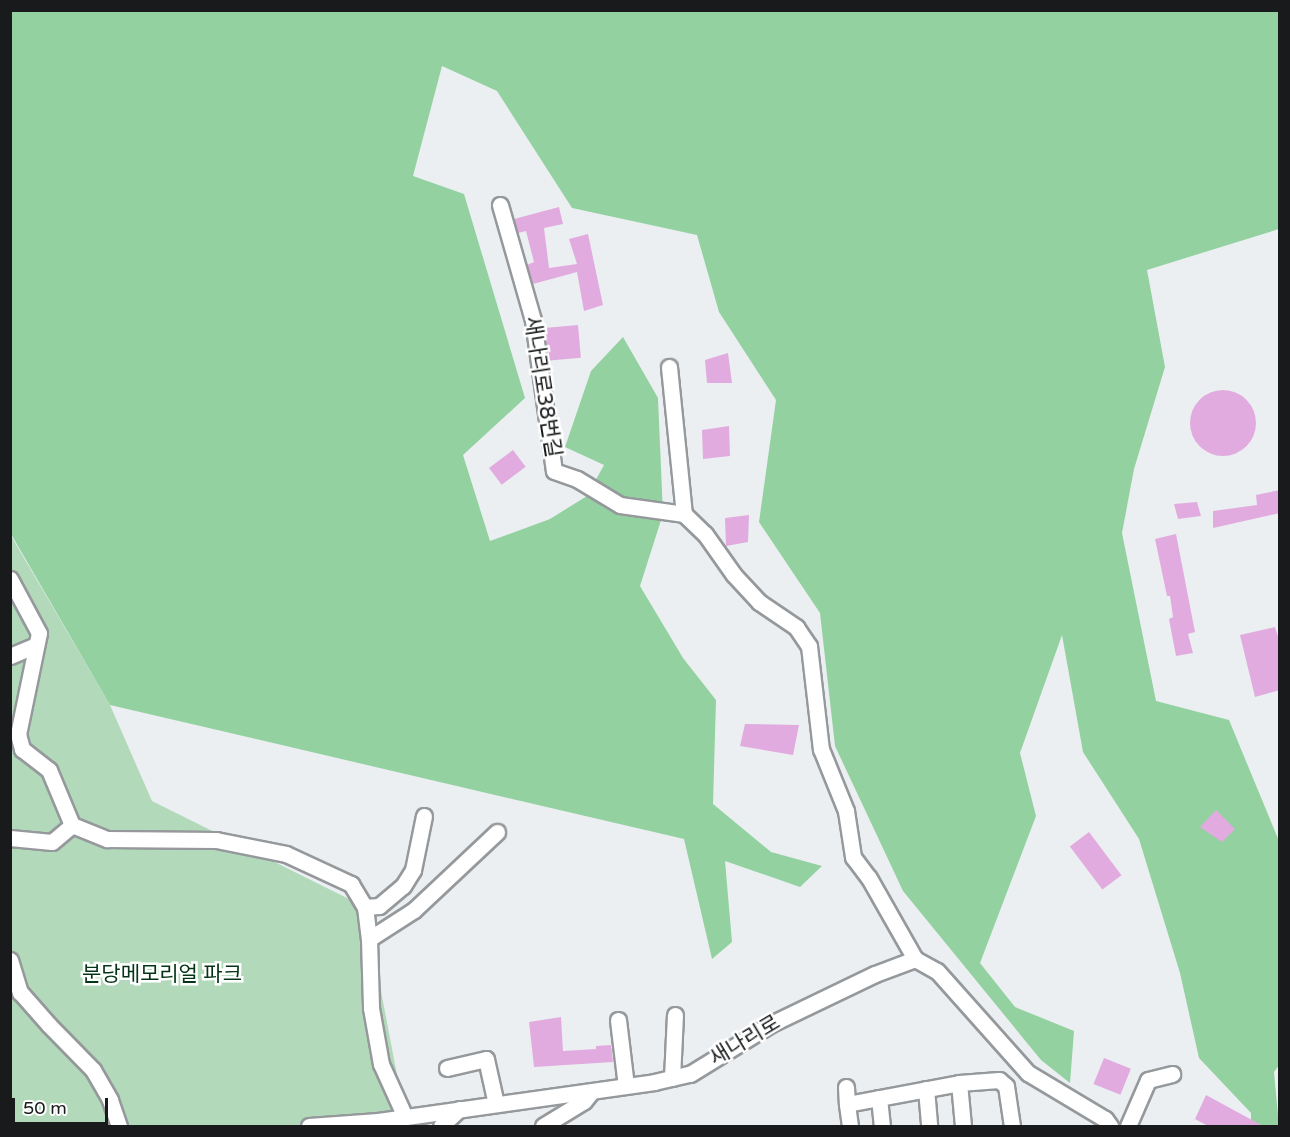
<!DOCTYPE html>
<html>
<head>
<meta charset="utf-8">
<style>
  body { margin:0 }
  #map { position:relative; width:1290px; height:1137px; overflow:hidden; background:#ebeff2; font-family:"Varela Round","Noto Sans KR",sans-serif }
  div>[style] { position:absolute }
  .green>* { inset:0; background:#b2d9b9 }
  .forest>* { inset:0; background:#93d1a0 }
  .building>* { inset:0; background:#e2abdf; transform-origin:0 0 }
  .round { border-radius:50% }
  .roads { filter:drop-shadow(2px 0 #95999c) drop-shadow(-2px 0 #95999c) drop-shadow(0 2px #95999c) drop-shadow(0 -2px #95999c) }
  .minor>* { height:15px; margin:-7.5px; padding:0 7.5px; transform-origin:7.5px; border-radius:7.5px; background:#fff }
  span { translate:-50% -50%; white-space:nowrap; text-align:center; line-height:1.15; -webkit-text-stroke:5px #fff; paint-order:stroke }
  .street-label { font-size:21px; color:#181a1b }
  .park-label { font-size:21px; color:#043415 }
  .frame { position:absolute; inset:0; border:12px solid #181a1b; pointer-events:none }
  .scale { position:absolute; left:12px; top:1098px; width:96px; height:27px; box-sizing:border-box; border:3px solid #181a1b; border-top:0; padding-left:8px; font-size:18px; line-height:21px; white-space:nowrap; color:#181a1b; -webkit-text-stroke:4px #fff; paint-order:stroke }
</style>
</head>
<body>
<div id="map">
  <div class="green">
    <i style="clip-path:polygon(10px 534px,110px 705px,152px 801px,365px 907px,405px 1117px,299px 1126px,11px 1126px)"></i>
  </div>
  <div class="forest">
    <i style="clip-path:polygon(10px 11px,1279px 11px,1279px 229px,1147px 270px,1165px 367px,1134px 469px,1122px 533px,1156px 701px,1229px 720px,1279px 841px,1280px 1064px,1274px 1072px,1279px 1126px,1251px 1126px,1251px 1113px,1199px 1058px,1180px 973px,1139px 839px,1083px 752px,1062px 635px,1020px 753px,1036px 816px,980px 963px,1015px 1007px,1074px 1031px,1070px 1083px,1041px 1060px,903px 891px,835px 746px,820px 613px,759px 522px,776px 400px,719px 312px,697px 235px,572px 208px,497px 91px,442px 66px,413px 176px,464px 194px,525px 398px,463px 455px,490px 541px,550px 519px,587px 496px,604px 465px,565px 447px,591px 371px,623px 337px,658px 398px,663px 514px,640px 586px,683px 658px,716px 700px,713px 804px,771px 852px,822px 866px,800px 887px,725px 861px,732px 942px,712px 959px,684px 839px,110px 705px,11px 534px)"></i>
  </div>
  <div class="building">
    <i style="clip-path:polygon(559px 207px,563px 224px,544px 228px,549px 268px,577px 264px,569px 239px,588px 234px,603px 305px,584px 311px,577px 272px,533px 284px,527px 265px,534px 262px,526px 231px,518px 233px,514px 219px)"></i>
    <i style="left:578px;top:325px;width:33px;height:34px;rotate:85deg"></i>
    <i style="clip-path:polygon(728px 353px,732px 383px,707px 383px,705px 360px)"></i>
    <i class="round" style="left:1190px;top:390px;width:66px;height:66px"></i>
    <i style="clip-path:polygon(729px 426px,730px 456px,703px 459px,702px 430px)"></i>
    <i style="left:513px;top:450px;width:21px;height:30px;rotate:53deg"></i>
    <i style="clip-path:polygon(1280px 490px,1280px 513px,1213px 528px,1213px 511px,1257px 505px,1256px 495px)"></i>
    <i style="clip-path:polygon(1197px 502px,1201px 516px,1178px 519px,1174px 504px)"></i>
    <i style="clip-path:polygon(749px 515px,748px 542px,726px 546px,725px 518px)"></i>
    <i style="clip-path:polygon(1176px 534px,1195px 632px,1188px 634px,1193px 653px,1176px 656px,1169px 619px,1173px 617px,1170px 596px,1167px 596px,1155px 539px)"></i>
    <i style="clip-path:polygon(1275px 627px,1280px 643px,1280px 690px,1255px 697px,1240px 635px)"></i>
    <i style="clip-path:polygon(745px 724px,799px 725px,793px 755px,740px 746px)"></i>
    <i style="clip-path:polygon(1216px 810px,1235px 829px,1222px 842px,1200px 827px)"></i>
    <i style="left:1089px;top:832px;width:54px;height:24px;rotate:53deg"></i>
    <i style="clip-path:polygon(561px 1017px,563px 1051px,596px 1049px,596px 1046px,611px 1045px,613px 1062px,534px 1067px,529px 1022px)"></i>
    <i style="left:1104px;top:1058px;width:29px;height:28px;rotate:22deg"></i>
    <i style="clip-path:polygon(1206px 1095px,1263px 1126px,1208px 1126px,1195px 1119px)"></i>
  </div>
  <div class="roads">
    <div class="minor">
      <i style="left:500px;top:205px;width:120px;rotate:74deg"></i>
      <i style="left:533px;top:320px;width:152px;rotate:82.1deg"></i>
      <i style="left:554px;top:471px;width:24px;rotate:19deg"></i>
      <i style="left:577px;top:479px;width:50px;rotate:31.2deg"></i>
      <i style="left:620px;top:505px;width:65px;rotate:8deg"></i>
      <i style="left:684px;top:514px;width:29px;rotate:44deg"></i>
      <i style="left:705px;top:534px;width:50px;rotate:54.7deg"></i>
      <i style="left:734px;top:575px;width:37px;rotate:47deg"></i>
      <i style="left:759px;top:602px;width:45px;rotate:34deg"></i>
      <i style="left:796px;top:627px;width:23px;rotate:56deg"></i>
      <i style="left:809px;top:646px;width:104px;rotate:83.4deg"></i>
      <i style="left:821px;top:749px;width:67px;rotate:68deg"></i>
      <i style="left:846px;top:811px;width:47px;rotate:81.3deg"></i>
      <i style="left:853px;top:857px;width:26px;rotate:53deg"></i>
      <i style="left:869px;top:878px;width:93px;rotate:60.4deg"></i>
      <i style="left:669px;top:367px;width:148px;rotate:84.2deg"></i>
      <i style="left:10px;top:579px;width:61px;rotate:61.8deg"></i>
      <i style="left:39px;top:633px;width:103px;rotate:101.7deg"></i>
      <i style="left:18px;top:734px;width:16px;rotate:75deg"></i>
      <i style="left:22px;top:749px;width:34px;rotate:38deg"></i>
      <i style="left:49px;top:770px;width:60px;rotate:67.3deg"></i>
      <i style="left:10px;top:656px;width:28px;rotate:-23deg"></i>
      <i style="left:10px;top:838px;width:42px;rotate:5.4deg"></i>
      <i style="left:52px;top:842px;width:26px;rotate:-40deg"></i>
      <i style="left:72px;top:825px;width:38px;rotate:22deg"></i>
      <i style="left:107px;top:839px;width:109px;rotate:0.5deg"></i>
      <i style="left:216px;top:840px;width:71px;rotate:11.3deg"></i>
      <i style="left:286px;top:854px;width:72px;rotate:24.8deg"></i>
      <i style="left:351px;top:884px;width:27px;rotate:59deg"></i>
      <i style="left:365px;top:907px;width:32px;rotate:83deg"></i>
      <i style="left:369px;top:939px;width:69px;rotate:88.3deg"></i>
      <i style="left:371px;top:1008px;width:57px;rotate:79.9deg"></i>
      <i style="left:381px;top:1064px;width:58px;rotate:65.6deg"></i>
      <i style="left:365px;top:907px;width:14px;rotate:-4deg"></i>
      <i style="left:379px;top:906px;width:31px;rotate:-40deg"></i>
      <i style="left:403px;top:886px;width:19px;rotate:-58deg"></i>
      <i style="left:413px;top:870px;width:55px;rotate:-78.5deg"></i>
      <i style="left:369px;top:939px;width:54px;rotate:-32.8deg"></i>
      <i style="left:414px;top:910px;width:114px;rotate:-43.2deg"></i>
      <i style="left:10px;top:960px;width:34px;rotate:73deg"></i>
      <i style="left:20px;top:992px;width:44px;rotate:48.7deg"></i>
      <i style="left:49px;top:1025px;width:63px;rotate:45.6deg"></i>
      <i style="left:93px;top:1070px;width:34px;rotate:60deg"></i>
      <i style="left:110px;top:1100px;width:28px;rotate:71deg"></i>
      <i style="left:618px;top:1020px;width:66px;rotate:83.1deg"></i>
      <i style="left:447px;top:1068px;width:40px;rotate:-13deg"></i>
      <i style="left:486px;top:1059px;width:46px;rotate:77.5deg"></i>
      <i style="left:672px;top:1078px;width:63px;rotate:-87.3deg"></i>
      <i style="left:846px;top:1087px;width:17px;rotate:87deg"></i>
      <i style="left:926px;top:1089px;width:37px;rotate:85deg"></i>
      <i style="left:879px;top:1098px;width:28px;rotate:84deg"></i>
      <i style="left:309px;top:1126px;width:69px;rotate:-4.1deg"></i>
      <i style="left:378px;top:1121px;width:279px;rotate:-8deg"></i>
      <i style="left:654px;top:1082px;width:37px;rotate:-13deg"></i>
      <i style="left:690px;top:1074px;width:95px;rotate:-31.7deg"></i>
      <i style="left:771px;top:1024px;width:115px;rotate:-25.7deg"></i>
      <i style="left:875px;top:974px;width:43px;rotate:-20.6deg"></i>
      <i style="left:915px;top:959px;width:25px;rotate:29deg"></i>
      <i style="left:937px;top:971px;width:137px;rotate:48.3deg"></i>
      <i style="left:1028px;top:1073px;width:90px;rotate:30.9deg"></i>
      <i style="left:1105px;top:1119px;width:9px;rotate:54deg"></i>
      <i style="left:441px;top:1126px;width:25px;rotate:-43deg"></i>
      <i style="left:543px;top:1126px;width:48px;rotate:-31.4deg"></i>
      <i style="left:584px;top:1101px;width:13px;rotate:-51deg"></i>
      <i style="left:850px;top:1126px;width:22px;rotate:-98deg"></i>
      <i style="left:847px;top:1104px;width:114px;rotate:-10.6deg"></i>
      <i style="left:963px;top:1126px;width:43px;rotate:-95.3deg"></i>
      <i style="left:959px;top:1083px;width:40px;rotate:-4.3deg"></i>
      <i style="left:999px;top:1080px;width:9px;rotate:41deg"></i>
      <i style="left:1006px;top:1086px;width:40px;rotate:81.5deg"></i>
      <i style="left:1128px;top:1126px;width:50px;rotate:-66.5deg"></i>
      <i style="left:1148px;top:1080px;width:25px;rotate:-14deg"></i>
    </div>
  </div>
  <div class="street-label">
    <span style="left:542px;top:387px;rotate:81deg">새나리로38번길</span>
    <span style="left:745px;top:1041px;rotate:-31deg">새나리로</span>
  </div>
  <div class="park-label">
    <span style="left:162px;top:975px">분당메모리얼 파크</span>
  </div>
  <div class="frame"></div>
  <div class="scale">50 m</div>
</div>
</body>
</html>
